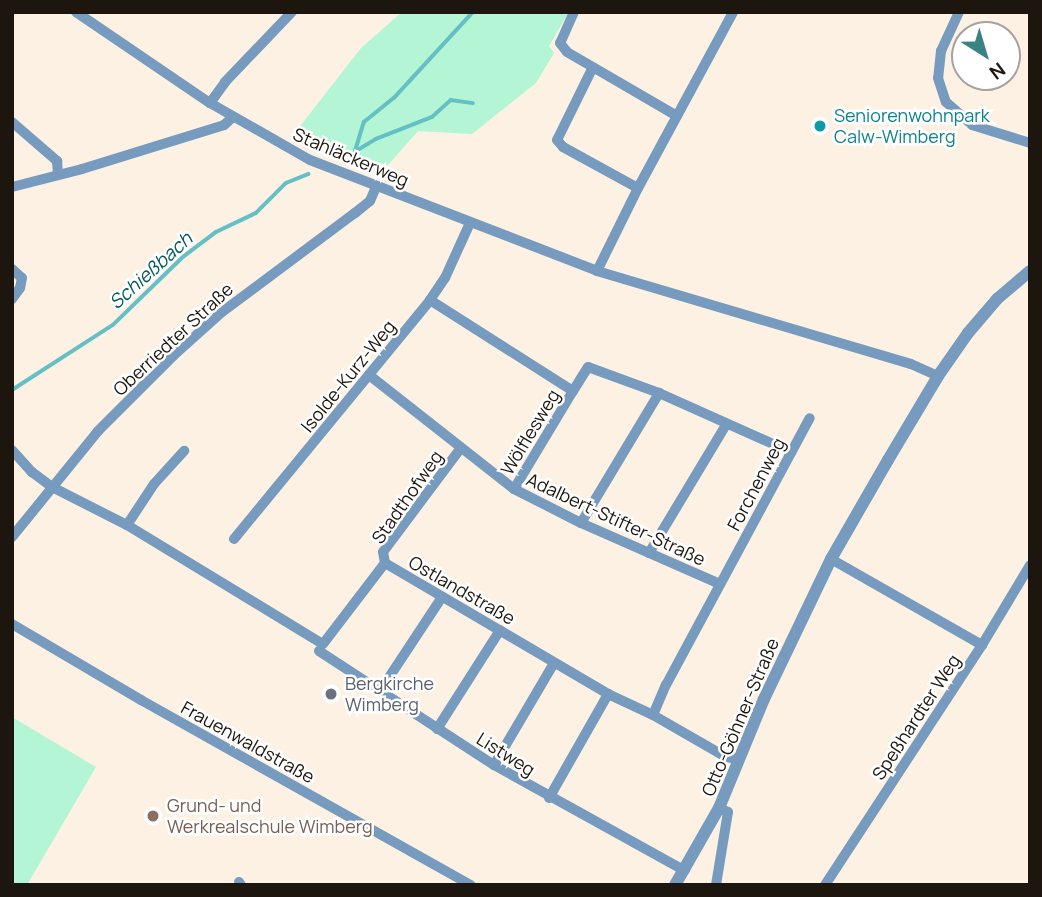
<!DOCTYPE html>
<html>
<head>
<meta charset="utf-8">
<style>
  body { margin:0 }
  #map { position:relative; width:1042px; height:897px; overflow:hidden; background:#fdf1e4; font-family:Manrope,sans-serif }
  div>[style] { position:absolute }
  .green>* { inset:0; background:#b3f5d5 }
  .stream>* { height:3.5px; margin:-1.75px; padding:0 1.75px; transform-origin:1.75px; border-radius:1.75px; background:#64c0c4 }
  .minor>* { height:10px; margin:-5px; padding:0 5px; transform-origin:5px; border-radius:5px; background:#769bbe }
  .tertiary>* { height:12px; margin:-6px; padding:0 6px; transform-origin:6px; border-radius:6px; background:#769bbe }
  .dots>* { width:19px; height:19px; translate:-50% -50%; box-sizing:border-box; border:4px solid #fff; border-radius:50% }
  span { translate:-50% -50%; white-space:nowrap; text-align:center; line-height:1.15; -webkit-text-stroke:5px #fff; paint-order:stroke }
  .culture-label { font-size:18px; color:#0d838f }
  .left { translate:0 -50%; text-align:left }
  .street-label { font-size:18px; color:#1d160e }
  .worship-label { font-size:18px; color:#5b616d }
  .education-label { font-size:18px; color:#785e54 }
  .water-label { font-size:19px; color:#03595c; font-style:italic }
  .frame { position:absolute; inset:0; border:14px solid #1d160e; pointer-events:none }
  .north { position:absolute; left:951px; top:21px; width:70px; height:70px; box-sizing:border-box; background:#fff; border:2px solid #a5a29f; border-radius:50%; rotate:143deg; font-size:19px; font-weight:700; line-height:28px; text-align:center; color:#1d160e }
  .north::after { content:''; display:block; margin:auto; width:24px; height:32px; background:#3a8380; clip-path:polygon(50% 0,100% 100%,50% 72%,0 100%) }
</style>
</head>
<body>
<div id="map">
  <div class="green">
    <i style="clip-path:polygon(402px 12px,569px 12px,549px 46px,554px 53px,536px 83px,472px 134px,418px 131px,388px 165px,339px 155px,294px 134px,361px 48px)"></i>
    <i style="clip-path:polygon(12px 717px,96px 767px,27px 885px,12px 885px)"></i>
  </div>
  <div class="stream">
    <i style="left:355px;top:151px;width:30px;rotate:-73deg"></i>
    <i style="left:364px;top:122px;width:38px;rotate:-39deg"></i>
    <i style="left:394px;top:98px;width:117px;rotate:-47.4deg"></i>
    <i style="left:356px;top:151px;width:23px;rotate:-31deg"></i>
    <i style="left:376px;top:139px;width:60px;rotate:-21.4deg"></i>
    <i style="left:432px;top:117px;width:25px;rotate:-42deg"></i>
    <i style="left:451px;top:100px;width:22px;rotate:8deg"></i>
    <i style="left:12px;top:390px;width:120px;rotate:-32.8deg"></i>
    <i style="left:113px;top:325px;width:98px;rotate:-44.2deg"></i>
    <i style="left:183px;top:257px;width:41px;rotate:-37.1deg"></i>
    <i style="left:216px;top:232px;width:44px;rotate:-25.4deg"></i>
    <i style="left:256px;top:213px;width:42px;rotate:-45deg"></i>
    <i style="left:286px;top:183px;width:24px;rotate:-22deg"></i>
  </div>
  <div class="minor">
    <i style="left:76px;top:12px;width:162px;rotate:34.2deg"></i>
    <i style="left:210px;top:103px;width:115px;rotate:29.7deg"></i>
    <i style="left:310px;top:160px;width:308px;rotate:21.1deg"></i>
    <i style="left:597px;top:271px;width:327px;rotate:16.5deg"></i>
    <i style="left:911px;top:364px;width:30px;rotate:24deg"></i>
    <i style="left:574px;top:12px;width:34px;rotate:114deg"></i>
    <i style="left:560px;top:43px;width:11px;rotate:52deg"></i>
    <i style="left:567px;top:52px;width:127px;rotate:30.2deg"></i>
    <i style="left:959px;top:12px;width:43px;rotate:114.8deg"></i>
    <i style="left:941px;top:51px;width:27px;rotate:96deg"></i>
    <i style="left:938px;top:78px;width:25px;rotate:72deg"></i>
    <i style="left:946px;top:102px;width:35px;rotate:41deg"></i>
    <i style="left:972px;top:125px;width:61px;rotate:17.2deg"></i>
    <i style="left:592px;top:69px;width:79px;rotate:116.2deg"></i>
    <i style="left:557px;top:140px;width:9px;rotate:49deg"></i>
    <i style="left:563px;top:147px;width:85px;rotate:28.7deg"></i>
    <i style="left:210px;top:103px;width:26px;rotate:-54deg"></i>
    <i style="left:225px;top:82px;width:97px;rotate:-46.3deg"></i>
    <i style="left:12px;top:122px;width:60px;rotate:40.9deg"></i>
    <i style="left:57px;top:161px;width:13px;rotate:86deg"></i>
    <i style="left:12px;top:187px;width:72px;rotate:-14.4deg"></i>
    <i style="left:82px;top:169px;width:149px;rotate:-17.2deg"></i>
    <i style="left:224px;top:125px;width:12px;rotate:-42deg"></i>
    <i style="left:12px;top:269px;width:13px;rotate:42deg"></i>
    <i style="left:22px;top:278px;width:10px;rotate:101deg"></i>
    <i style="left:20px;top:288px;width:14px;rotate:126deg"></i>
    <i style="left:597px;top:271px;width:93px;rotate:-63.7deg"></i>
    <i style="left:638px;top:188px;width:200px;rotate:-61.6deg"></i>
    <i style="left:430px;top:300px;width:169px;rotate:32.5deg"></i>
    <i style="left:573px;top:391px;width:28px;rotate:-58deg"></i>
    <i style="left:588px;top:367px;width:76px;rotate:20.1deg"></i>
    <i style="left:659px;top:393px;width:145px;rotate:24.1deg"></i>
    <i style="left:369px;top:375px;width:184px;rotate:38.2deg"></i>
    <i style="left:514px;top:489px;width:75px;rotate:26.9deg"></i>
    <i style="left:581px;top:523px;width:152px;rotate:23.7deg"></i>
    <i style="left:12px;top:450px;width:30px;rotate:48deg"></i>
    <i style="left:32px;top:472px;width:25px;rotate:37deg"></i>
    <i style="left:52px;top:487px;width:84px;rotate:26.9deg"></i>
    <i style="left:127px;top:525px;width:229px;rotate:31.3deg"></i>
    <i style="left:323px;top:644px;width:102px;rotate:-52.6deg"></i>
    <i style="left:385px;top:563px;width:259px;rotate:30.4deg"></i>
    <i style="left:608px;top:694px;width:50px;rotate:25deg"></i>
    <i style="left:653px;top:715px;width:84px;rotate:29.9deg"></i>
    <i style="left:726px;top:757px;width:13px;rotate:9deg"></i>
    <i style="left:514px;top:489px;width:114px;rotate:-59deg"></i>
    <i style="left:581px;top:523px;width:152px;rotate:-59deg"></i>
    <i style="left:127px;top:525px;width:49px;rotate:-56.6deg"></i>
    <i style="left:154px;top:484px;width:45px;rotate:-47.7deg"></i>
    <i style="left:12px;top:537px;width:136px;rotate:-50.9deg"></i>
    <i style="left:98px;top:431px;width:107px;rotate:-45deg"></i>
    <i style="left:174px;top:355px;width:64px;rotate:-41.9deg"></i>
    <i style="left:222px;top:312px;width:166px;rotate:-36.7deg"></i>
    <i style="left:355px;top:213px;width:19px;rotate:-39deg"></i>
    <i style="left:370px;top:201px;width:15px;rotate:-67deg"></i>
    <i style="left:234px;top:539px;width:309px;rotate:-50.6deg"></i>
    <i style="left:430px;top:300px;width:27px;rotate:-56deg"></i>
    <i style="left:445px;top:278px;width:60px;rotate:-65.6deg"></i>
    <i style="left:649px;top:553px;width:149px;rotate:-59deg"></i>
    <i style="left:831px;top:559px;width:174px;rotate:29.7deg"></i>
    <i style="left:385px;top:563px;width:11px;rotate:-100deg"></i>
    <i style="left:383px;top:552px;width:129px;rotate:-53.2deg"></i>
    <i style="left:12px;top:624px;width:150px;rotate:30.5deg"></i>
    <i style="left:141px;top:700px;width:378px;rotate:29.3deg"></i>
    <i style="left:319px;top:651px;width:209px;rotate:33.1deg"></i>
    <i style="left:494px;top:765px;width:218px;rotate:29deg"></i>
    <i style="left:380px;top:691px;width:113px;rotate:-56.6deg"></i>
    <i style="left:653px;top:715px;width:33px;rotate:-67deg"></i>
    <i style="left:666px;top:685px;width:303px;rotate:-61.7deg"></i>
    <i style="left:437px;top:729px;width:117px;rotate:-57.5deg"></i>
    <i style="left:494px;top:765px;width:118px;rotate:-59.5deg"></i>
    <i style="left:549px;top:798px;width:120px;rotate:-60.4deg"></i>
    <i style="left:239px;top:882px;width:4px;rotate:56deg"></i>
    <i style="left:716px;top:885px;width:74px;rotate:-80.7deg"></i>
    <i style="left:728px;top:812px;width:10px;rotate:-156deg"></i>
    <i style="left:825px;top:885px;width:287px;rotate:-56.8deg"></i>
    <i style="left:982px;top:645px;width:93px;rotate:-59deg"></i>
  </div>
  <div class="tertiary">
    <i style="left:675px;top:885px;width:89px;rotate:-60.3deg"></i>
    <i style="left:719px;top:808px;width:118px;rotate:-67.6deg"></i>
    <i style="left:764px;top:699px;width:155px;rotate:-64.4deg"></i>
    <i style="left:831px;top:559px;width:114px;rotate:-60.1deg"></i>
    <i style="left:888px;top:460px;width:98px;rotate:-59.2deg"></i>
    <i style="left:938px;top:376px;width:52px;rotate:-55.1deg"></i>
    <i style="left:968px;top:333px;width:45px;rotate:-49.5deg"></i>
    <i style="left:997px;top:299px;width:43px;rotate:-40.3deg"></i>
  </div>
  <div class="dots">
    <i style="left:820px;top:126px;background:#0f9aa8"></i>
    <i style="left:331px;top:694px;background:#6b7280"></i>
    <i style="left:153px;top:816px;background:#8d6e63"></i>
  </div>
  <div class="culture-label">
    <span class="left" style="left:834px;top:126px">Seniorenwohnpark<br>Calw-Wimberg</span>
  </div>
  <div class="street-label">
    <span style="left:351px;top:157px;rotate:23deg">Stahläckerweg</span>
    <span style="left:173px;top:339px;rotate:-43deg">Oberriedter Straße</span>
    <span style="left:348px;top:376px;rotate:-51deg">Isolde-Kurz-Weg</span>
    <span style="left:530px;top:432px;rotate:-59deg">Wölflesweg</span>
    <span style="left:756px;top:484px;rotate:-62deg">Forchenweg</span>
    <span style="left:407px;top:497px;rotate:-55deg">Stadthofweg</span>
    <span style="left:616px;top:519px;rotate:25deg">Adalbert-Stifter-Straße</span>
    <span style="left:462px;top:590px;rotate:30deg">Ostlandstraße</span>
    <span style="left:740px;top:717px;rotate:-67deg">Otto-Göhner-Straße</span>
    <span style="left:916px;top:717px;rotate:-57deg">Speßhardter Weg</span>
    <span style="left:248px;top:742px;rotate:29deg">Frauenwaldstraße</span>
    <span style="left:506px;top:754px;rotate:32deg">Listweg</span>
  </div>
  <div class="worship-label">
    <span class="left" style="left:345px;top:694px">Bergkirche<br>Wimberg</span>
  </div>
  <div class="education-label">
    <span class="left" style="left:167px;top:816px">Grund- und<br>Werkrealschule Wimberg</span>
  </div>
  <div class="water-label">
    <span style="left:151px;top:271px;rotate:-42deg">Schießbach</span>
  </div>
  <div class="frame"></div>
  <div class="north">N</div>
</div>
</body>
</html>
